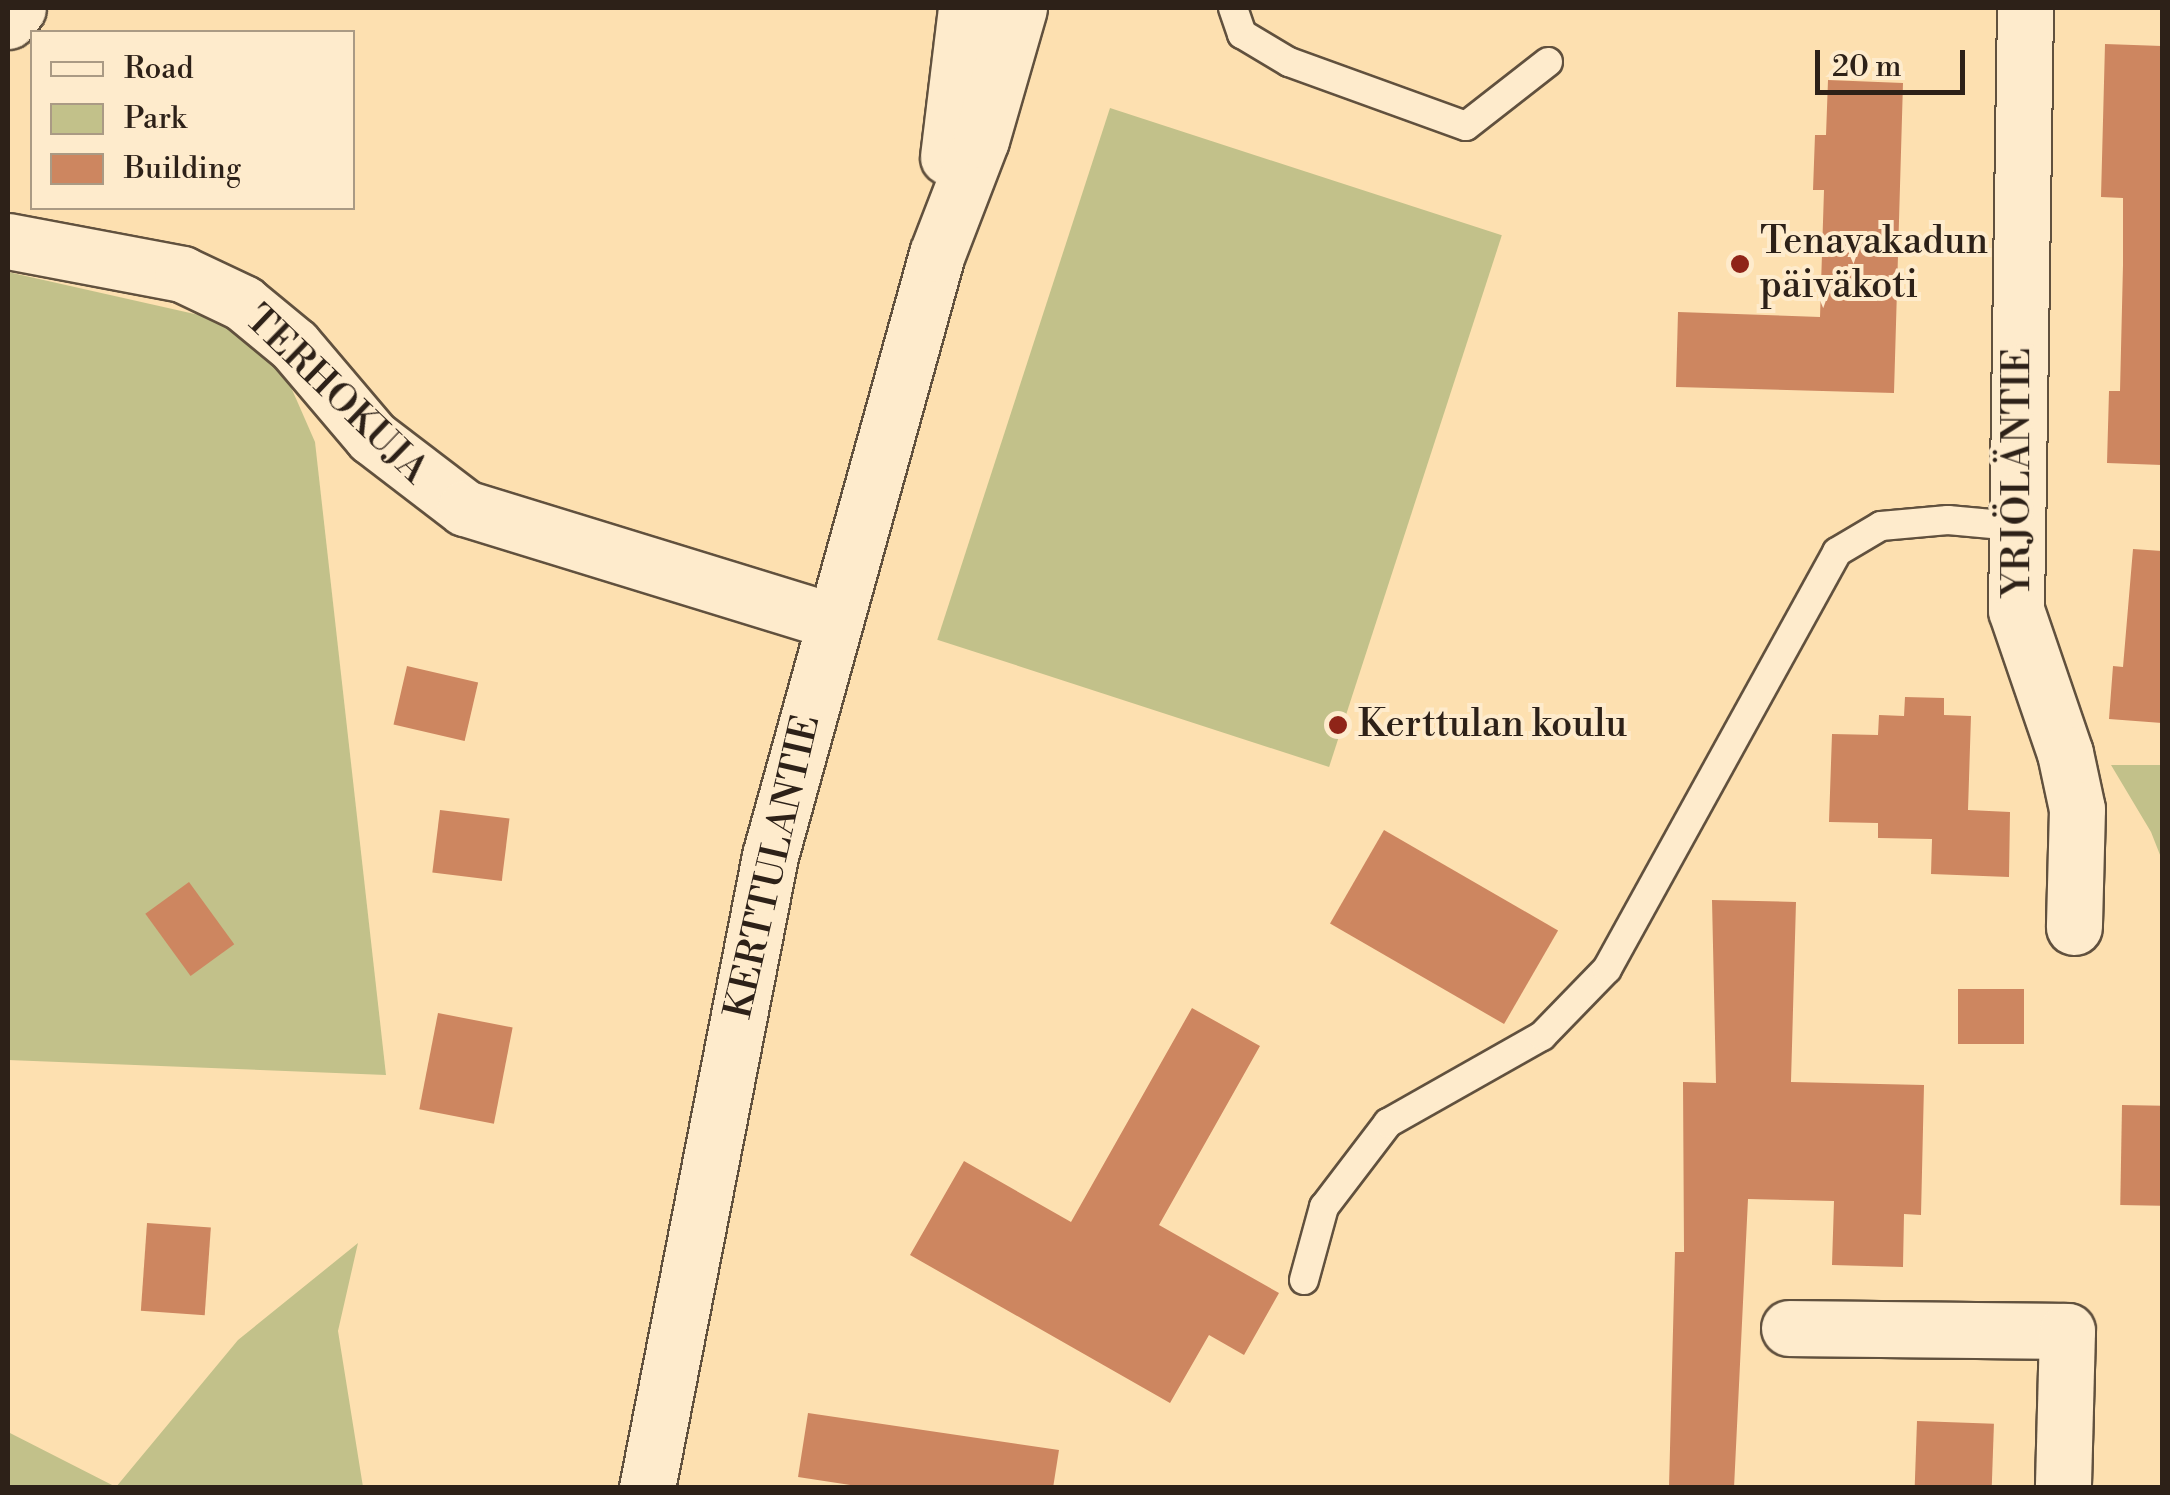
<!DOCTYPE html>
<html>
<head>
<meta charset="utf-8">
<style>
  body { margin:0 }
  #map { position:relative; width:2170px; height:1495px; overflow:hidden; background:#fde0b0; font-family:"Libre Bodoni",serif }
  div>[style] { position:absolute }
  .green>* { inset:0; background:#c2c18a; transform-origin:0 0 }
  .building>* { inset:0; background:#cd8660; transform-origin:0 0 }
  .roads { filter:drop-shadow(2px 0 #61513e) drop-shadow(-2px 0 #61513e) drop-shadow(0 2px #61513e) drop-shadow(0 -2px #61513e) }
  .lane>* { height:28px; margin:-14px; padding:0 14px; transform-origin:14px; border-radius:14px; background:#feebcc }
  .street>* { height:55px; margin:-27.5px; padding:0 27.5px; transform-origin:27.5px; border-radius:27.5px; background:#feebcc }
  .secondary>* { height:55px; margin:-27.5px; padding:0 27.5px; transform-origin:27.5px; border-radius:27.5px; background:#feebcc }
  .dots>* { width:28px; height:28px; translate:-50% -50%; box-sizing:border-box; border:5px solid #feebcc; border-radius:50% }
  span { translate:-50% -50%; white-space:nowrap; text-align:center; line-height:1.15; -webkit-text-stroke:8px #feebcc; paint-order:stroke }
  .poi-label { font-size:38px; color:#2d2118 }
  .left { translate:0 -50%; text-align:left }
  .street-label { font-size:38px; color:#2d2118 }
  .frame { position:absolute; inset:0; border:10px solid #2d2118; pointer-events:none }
  .legend { position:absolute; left:30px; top:30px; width:325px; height:180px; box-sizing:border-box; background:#feebcc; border:2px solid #aa9a84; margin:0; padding:12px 18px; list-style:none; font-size:30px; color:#2d2118 }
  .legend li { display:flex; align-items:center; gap:20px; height:50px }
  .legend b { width:50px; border:2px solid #aa9a84 }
  .scale { position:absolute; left:1815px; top:50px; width:150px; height:45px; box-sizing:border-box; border:5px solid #2d2118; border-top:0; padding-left:12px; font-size:30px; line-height:35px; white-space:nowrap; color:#2d2118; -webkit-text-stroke:8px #feebcc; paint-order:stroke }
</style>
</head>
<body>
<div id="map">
  <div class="green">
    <i style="left:1110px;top:108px;width:412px;height:559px;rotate:18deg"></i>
    <i style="clip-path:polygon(8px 272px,208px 317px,276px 353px,315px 442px,386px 1075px,8px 1060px)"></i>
    <i style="clip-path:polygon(2111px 765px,2162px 765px,2162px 860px,2151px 832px)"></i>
    <i style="clip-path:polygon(358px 1243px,338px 1331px,363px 1487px,8px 1487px,8px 1432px,116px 1487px,238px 1340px)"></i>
  </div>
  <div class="building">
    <i style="clip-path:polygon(2105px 44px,2162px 46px,2162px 465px,2107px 463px,2109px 391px,2120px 391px,2123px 265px,2123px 198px,2101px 197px)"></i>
    <i style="clip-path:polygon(1828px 80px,1903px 83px,1894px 393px,1676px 387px,1678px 312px,1820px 317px,1824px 190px,1813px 190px,1815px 135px,1826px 135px)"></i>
    <i style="clip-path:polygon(2133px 549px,2162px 551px,2162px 723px,2109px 719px,2113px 666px,2123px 667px)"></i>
    <i style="left:407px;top:666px;width:73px;height:60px;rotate:13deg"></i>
    <i style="clip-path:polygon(1905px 697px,1944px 698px,1944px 715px,1971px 716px,1968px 810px,2010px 812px,2009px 877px,1931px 874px,1932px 839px,1878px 838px,1878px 823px,1829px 822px,1832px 734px,1878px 735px,1879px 715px,1904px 716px)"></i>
    <i style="left:440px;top:810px;width:70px;height:63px;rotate:7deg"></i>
    <i style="left:1384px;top:830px;width:201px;height:108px;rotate:30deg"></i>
    <i style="left:189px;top:882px;width:77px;height:54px;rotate:54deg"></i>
    <i style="clip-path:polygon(1712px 900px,1796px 902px,1791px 1082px,1924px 1085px,1921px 1215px,1904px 1214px,1903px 1267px,1832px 1265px,1834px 1201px,1748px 1199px,1734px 1488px,1669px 1488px,1675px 1252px,1684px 1252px,1683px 1082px,1716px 1083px)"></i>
    <i style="left:1958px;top:989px;width:66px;height:55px"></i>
    <i style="clip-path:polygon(1192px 1008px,1260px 1046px,1159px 1225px,1279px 1293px,1244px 1355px,1209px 1335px,1170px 1403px,910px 1255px,964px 1161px,1071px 1222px)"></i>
    <i style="left:438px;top:1013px;width:76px;height:98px;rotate:11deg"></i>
    <i style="left:2122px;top:1105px;width:40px;height:100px;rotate:1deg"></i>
    <i style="left:147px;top:1223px;width:64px;height:88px;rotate:4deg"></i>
    <i style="clip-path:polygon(808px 1413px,1059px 1450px,1053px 1488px,870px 1488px,798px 1477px)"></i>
    <i style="left:1917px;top:1421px;width:77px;height:67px;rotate:2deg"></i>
  </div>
  <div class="roads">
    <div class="lane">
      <i style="left:1233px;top:8px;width:28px;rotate:71deg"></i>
      <i style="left:1242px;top:34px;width:55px;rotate:30.8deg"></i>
      <i style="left:1289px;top:62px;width:188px;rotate:19.9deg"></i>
      <i style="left:1466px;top:126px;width:104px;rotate:-38deg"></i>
      <i style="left:1304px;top:1280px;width:76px;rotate:-74.7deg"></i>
      <i style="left:1324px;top:1207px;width:106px;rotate:-52.7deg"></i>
      <i style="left:1388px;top:1123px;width:177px;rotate:-29.5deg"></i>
      <i style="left:1542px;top:1036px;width:93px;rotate:-45.9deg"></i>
      <i style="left:1607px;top:969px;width:476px;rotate:-61.1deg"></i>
      <i style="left:1837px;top:552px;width:51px;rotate:-30.6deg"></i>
      <i style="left:1881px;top:526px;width:67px;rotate:-5.1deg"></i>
      <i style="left:1948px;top:520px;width:66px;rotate:5.2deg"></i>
    </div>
    <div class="street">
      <i style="left:2025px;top:8px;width:602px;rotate:90.86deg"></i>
      <i style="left:2016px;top:610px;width:151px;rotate:71.1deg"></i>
      <i style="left:2065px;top:753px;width:57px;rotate:77.9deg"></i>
      <i style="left:2077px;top:809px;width:118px;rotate:91.5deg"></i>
      <i style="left:8px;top:21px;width:16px;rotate:-52deg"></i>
      <i style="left:8px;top:241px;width:177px;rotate:10.7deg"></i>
      <i style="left:182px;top:274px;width:68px;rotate:25.4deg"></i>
      <i style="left:243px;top:303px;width:66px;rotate:39.5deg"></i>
      <i style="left:294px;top:345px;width:121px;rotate:49.7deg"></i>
      <i style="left:372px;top:437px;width:117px;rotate:37.4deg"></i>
      <i style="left:465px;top:508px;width:384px;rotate:17.1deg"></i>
      <i style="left:1789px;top:1328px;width:278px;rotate:0.6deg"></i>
      <i style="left:2067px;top:1331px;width:157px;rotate:91.5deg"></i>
    </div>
    <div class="secondary">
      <i style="left:948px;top:157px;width:150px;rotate:-83.1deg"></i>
      <i style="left:647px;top:1488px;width:644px;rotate:-78.99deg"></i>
      <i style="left:770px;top:856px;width:625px;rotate:-74.5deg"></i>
      <i style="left:937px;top:254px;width:122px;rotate:-68.9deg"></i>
      <i style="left:981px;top:140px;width:137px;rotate:-73.9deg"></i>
    </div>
  </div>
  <div class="dots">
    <i style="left:1740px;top:264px;background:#8f2418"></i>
    <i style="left:1338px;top:725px;background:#8f2418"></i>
  </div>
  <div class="poi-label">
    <span class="left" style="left:1760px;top:264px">Tenavakadun<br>päiväkoti</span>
    <span class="left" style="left:1358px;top:725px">Kerttulan koulu</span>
  </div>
  <div class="street-label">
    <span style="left:336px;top:395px;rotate:44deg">TERHOKUJA</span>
    <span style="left:2018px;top:472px;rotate:-90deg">YRJÖLÄNTIE</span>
    <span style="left:773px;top:867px;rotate:-77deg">KERTTULANTIE</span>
  </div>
  <div class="frame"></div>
  <ul class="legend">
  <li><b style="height:12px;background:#feebcc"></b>Road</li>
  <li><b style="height:28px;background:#c2c18a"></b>Park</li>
  <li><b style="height:28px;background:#cd8660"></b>Building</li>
  </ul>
  <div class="scale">20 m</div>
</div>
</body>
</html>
